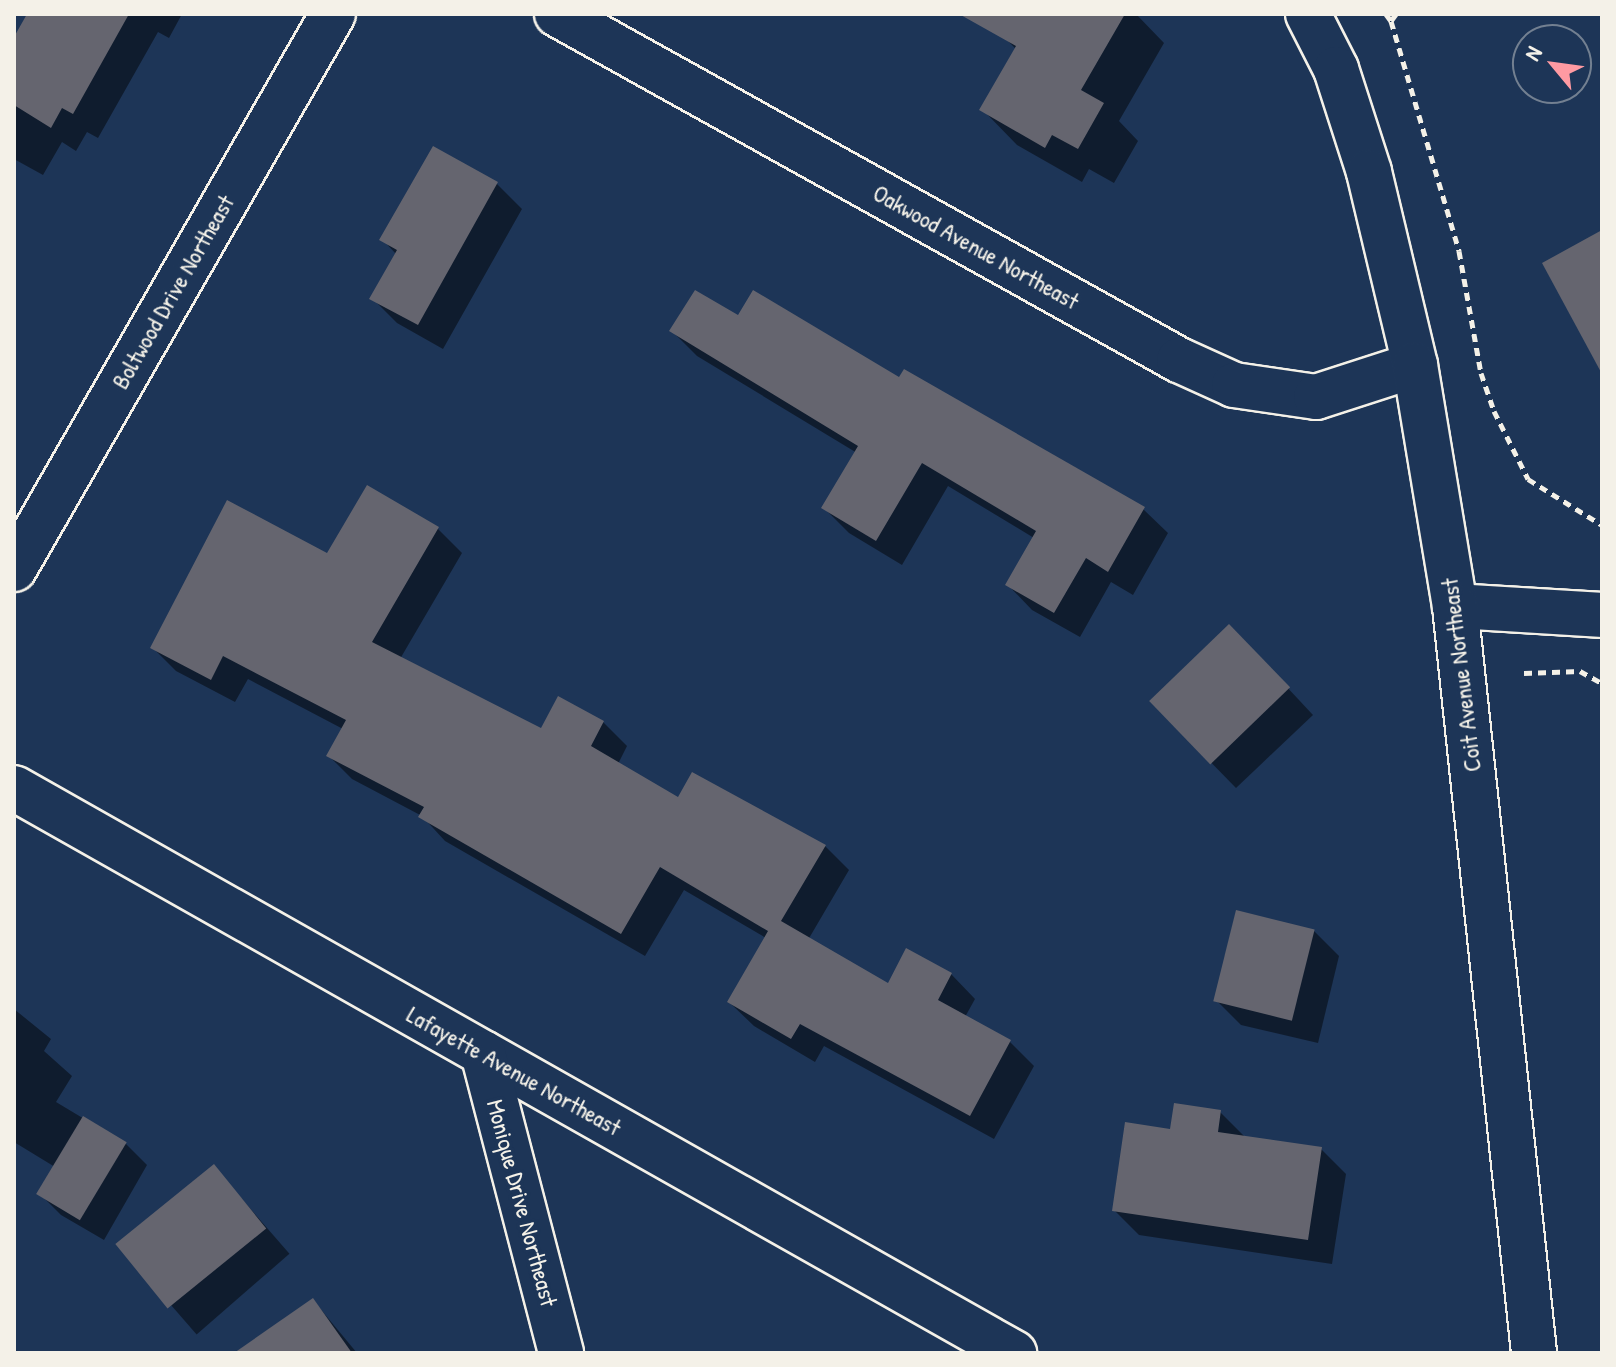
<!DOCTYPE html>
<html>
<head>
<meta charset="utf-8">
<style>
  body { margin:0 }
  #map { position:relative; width:1616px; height:1367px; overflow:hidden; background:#1d3557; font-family:"Patrick Hand",sans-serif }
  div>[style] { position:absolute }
  .shadow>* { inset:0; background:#0007; transform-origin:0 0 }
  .building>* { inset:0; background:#65656f; transform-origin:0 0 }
  .path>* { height:5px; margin-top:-2.5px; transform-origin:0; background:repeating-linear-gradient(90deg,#f4f1e8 0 8px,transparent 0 14px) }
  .roads { filter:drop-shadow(2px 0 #f4f1e8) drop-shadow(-2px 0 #f4f1e8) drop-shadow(0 2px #f4f1e8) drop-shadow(0 -2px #f4f1e8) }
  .street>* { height:44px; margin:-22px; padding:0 22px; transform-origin:22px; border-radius:22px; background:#1d3557 }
  .secondary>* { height:44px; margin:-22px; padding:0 22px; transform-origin:22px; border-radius:22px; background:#1d3557 }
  span { translate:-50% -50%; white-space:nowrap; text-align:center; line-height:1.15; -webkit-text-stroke:7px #1d3557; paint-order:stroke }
  .street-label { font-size:24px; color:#f4f1e8 }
  .frame { position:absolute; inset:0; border:16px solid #f4f1e8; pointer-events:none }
  .north { position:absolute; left:1512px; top:24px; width:80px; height:80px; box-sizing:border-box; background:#1d3557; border:2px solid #738091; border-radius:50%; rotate:299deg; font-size:22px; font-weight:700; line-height:32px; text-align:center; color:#f4f1e8 }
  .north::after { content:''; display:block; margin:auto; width:28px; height:36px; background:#ff9aa2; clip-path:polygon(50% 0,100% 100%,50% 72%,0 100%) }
</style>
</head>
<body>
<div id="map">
  <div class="shadow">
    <i style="clip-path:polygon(29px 14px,182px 14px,169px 38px,158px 32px,98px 138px,87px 132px,76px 151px,62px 142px,43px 175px,14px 159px,14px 41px)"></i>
    <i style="clip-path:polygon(1019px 14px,1136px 14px,1164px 43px,1119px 121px,1138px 141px,1114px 183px,1089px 169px,1082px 182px,1017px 145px,982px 109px,1017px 50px,1005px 38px)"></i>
    <i style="clip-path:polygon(434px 149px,497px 184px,522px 209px,443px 349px,397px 323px,372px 298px,396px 254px,382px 239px)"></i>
    <i style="clip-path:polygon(739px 318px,900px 380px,1143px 509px,1168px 533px,1133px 595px,1111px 582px,1080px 637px,1032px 610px,1008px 585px,1034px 538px,948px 486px,902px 565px,849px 533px,824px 508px,857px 453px,697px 356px,672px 331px)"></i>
    <i style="clip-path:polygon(367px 488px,438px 529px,462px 553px,400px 659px,542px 730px,603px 722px,627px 746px,618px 764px,679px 800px,825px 846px,849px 870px,808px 940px,888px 986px,951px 974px,975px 999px,965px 1017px,1010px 1042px,1034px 1066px,994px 1139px,824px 1046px,815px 1062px,754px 1026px,729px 1002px,766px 938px,684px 890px,645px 956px,445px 841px,422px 816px,352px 779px,328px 755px,343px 729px,248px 679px,235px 702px,176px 671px,152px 647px,327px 556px)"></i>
    <i style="clip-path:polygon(1254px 652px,1313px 715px,1236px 788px,1151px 701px)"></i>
    <i style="clip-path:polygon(1314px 931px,1339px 956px,1318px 1043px,1241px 1025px,1216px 1000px)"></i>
    <i style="clip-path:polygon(14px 1009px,51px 1039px,44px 1051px,72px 1076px,56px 1102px,126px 1144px,147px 1165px,104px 1240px,61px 1215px,40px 1194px,55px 1167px,14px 1142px)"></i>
    <i style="clip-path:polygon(1220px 1112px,1245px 1137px,1321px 1149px,1346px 1174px,1332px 1264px,1139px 1235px,1114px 1210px,1172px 1131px)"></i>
    <i style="left:214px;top:1167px;width:115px;height:123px;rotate:49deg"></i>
    <i style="clip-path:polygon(313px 1300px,357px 1353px,238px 1353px)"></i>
  </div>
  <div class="building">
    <i style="clip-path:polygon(27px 14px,129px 14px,73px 114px,62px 108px,51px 128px,14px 105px,14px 37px)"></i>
    <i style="clip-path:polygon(959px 14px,1125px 14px,1081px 90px,1104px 103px,1078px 149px,1052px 135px,1045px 148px,979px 110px,1016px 46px)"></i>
    <i style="clip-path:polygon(433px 146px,498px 182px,418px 325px,369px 299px,397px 250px,379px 240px)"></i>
    <i style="clip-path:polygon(1602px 230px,1602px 374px,1542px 263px)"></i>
    <i style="clip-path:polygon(695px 290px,738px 315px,753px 290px,899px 377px,904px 369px,1145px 507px,1108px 572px,1086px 558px,1054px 613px,1005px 585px,1036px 531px,922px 463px,876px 541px,821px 508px,858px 446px,669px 331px)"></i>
    <i style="clip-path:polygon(367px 485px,439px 527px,372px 642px,541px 728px,558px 696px,604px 721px,591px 746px,678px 797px,692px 772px,826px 845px,781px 921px,888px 983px,906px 948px,952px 973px,938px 1000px,1011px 1040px,970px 1116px,800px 1024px,791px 1039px,727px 1002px,768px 931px,660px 867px,621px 934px,418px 817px,424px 807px,326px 756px,346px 720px,223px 656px,211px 680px,150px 648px,227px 500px,327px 553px)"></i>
    <i style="left:1229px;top:624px;width:88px;height:111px;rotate:46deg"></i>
    <i style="left:1236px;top:910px;width:81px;height:94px;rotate:14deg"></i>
    <i style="clip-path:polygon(1174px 1103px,1221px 1110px,1218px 1132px,1322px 1147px,1308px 1240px,1112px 1211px,1125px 1122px,1170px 1129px)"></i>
    <i style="left:83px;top:1116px;width:51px;height:91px;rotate:31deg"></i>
    <i style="left:214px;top:1164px;width:83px;height:127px;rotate:51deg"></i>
    <i style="clip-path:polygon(313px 1298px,352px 1353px,234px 1353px)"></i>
  </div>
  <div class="path">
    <i style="left:1386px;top:14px;width:9px;rotate:54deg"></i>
    <i style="left:1396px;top:14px;width:9px;rotate:126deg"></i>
    <i style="left:1391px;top:21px;width:240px;rotate:73.5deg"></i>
    <i style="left:1459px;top:251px;width:124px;rotate:79.8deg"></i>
    <i style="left:1481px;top:373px;width:40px;rotate:71.1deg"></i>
    <i style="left:1494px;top:411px;width:76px;rotate:63.4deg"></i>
    <i style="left:1528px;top:479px;width:87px;rotate:31.9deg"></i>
    <i style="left:1524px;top:673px;width:56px;rotate:-2deg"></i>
    <i style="left:1580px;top:671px;width:25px;rotate:29deg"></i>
  </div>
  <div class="roads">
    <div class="street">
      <i style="left:557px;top:14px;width:712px;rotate:29.09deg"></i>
      <i style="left:1179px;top:360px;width:60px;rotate:24.4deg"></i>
      <i style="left:1234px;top:385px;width:83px;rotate:8.3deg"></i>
      <i style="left:1316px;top:397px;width:104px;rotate:-17.9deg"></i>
      <i style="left:14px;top:569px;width:640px;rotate:-60.11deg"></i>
      <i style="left:1455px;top:606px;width:147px;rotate:3.5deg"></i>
      <i style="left:14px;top:788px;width:1149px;rotate:29.47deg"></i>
      <i style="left:483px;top:1053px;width:310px;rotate:75.4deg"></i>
    </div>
    <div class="secondary">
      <i style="left:1308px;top:14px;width:62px;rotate:63deg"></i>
      <i style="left:1336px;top:69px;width:108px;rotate:72.2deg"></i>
      <i style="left:1369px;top:172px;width:198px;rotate:76.6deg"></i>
      <i style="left:1415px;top:365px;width:244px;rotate:80.6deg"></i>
      <i style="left:1455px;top:606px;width:751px;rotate:83.96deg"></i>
    </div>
  </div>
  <div class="street-label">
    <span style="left:976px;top:247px;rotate:29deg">Oakwood Avenue Northeast</span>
    <span style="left:173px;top:292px;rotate:-60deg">Boltwood Drive Northeast</span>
    <span style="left:1461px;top:675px;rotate:-97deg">Coit Avenue Northeast</span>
    <span style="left:514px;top:1071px;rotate:29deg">Lafayette Avenue Northeast</span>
    <span style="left:522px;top:1203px;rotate:75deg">Monique Drive Northeast</span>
  </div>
  <div class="frame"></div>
  <div class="north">N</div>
</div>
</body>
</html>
